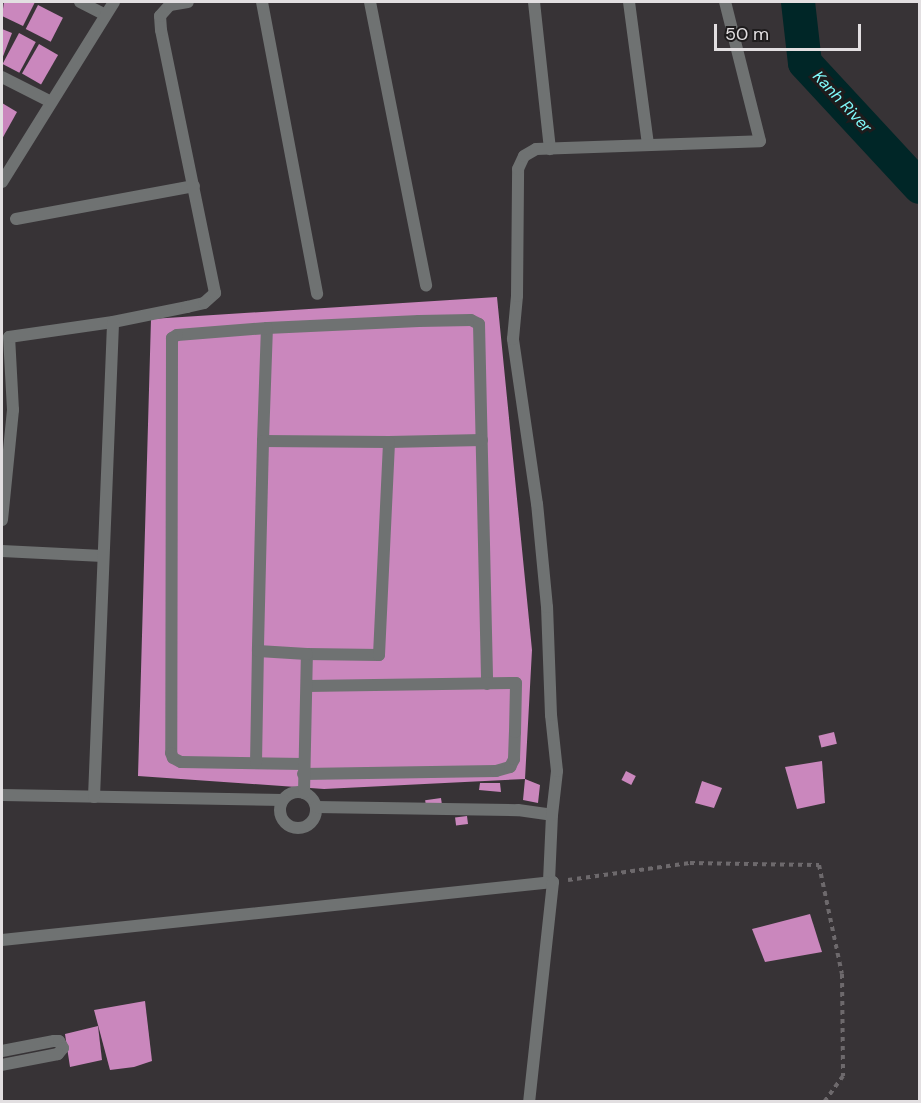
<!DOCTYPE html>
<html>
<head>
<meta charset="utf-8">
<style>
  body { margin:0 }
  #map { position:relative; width:921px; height:1103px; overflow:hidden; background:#373336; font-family:"DM Sans",sans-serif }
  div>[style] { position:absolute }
  .river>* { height:34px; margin:-17px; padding:0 17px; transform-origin:17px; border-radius:17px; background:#002627 }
  .building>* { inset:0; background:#ca87bd; transform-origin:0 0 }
  .path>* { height:4px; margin-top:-2px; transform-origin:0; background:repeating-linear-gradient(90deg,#6d696c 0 4.5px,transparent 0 9px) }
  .street>* { height:12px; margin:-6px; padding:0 6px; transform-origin:6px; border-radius:6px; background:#6f7272 }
  .street>.ring { margin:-6px; padding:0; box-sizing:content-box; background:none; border:12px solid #6f7272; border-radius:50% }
  span { translate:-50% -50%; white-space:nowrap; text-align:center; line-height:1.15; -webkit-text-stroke:6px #1e1c1d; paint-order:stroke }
  .water-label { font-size:16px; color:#81fbfc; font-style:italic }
  .frame { position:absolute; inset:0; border:3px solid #e2dfe1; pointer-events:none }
  .scale { position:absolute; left:714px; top:24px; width:147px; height:27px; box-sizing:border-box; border:3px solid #e2dfe1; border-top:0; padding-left:8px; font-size:18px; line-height:21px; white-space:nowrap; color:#e2dfe1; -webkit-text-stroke:4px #1e1c1d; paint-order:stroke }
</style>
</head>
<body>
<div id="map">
  <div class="river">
    <i style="left:798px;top:2px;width:61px;rotate:83.5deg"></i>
    <i style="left:805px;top:63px;width:169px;rotate:47.2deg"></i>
  </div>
  <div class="building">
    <i style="clip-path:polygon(4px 2px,35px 2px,23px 26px,2px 16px)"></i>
    <i style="left:38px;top:5px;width:28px;height:27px;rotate:27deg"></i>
    <i style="clip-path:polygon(2px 29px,12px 33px,2px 59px)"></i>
    <i style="left:19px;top:33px;width:19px;height:35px;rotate:28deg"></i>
    <i style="left:39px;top:44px;width:22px;height:34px;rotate:30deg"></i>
    <i style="clip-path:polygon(2px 103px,17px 112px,2px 139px)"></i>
    <i style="clip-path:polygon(497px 297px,532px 650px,525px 779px,540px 785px,538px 803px,523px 800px,525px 779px,324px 789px,138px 776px,151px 319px)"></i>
    <i style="left:834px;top:732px;width:12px;height:16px;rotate:76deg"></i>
    <i style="clip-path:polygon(822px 761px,825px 803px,797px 809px,785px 767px)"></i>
    <i style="left:626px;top:771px;width:11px;height:10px;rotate:27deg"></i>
    <i style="clip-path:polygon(702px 781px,722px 788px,714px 808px,695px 803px)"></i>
    <i style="clip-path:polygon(480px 783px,500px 783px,501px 792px,479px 790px)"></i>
    <i style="left:441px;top:798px;width:7px;height:16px;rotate:82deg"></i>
    <i style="left:467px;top:816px;width:8px;height:12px;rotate:83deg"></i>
    <i style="clip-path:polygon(810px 914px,822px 952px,765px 962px,752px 929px)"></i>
    <i style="clip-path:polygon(145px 1001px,152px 1061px,134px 1067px,110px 1070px,94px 1010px)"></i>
    <i style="clip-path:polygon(98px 1026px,102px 1060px,70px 1067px,65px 1034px)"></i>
  </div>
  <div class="path">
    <i style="left:568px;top:880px;width:123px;rotate:-7.9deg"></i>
    <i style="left:690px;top:863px;width:129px;rotate:0.9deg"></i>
    <i style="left:819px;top:865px;width:111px;rotate:78.1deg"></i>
    <i style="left:842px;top:974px;width:102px;rotate:89.4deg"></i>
    <i style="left:843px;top:1076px;width:32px;rotate:126deg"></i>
  </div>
  <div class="street">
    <i style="left:80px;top:2px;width:28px;rotate:27deg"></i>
    <i style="left:262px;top:2px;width:297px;rotate:79.3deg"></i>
    <i style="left:370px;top:2px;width:289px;rotate:78.8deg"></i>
    <i style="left:534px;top:2px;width:148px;rotate:83.8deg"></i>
    <i style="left:629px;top:2px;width:144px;rotate:82.4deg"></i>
    <i style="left:2px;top:77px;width:55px;rotate:27deg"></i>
    <i style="left:2px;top:182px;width:212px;rotate:-58.1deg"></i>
    <i style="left:16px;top:219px;width:181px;rotate:-10.5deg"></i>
    <i style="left:267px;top:328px;width:152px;rotate:-2.6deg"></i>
    <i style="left:419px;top:321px;width:52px;rotate:-1.1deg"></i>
    <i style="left:471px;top:320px;width:9px;rotate:27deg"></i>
    <i style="left:479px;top:324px;width:360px;rotate:88.7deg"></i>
    <i style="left:263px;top:441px;width:113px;rotate:-88deg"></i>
    <i style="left:267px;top:328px;width:90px;rotate:175.6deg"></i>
    <i style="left:177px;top:335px;width:6px;rotate:149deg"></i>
    <i style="left:172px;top:338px;width:415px;rotate:90.1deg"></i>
    <i style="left:171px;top:753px;width:5px;rotate:68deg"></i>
    <i style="left:173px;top:758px;width:9px;rotate:27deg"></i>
    <i style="left:181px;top:762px;width:122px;rotate:0.9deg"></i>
    <i style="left:389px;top:442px;width:93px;rotate:-1.2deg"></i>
    <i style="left:2px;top:520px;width:111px;rotate:-84.3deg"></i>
    <i style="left:13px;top:410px;width:73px;rotate:-93.1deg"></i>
    <i style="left:9px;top:337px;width:105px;rotate:-8.2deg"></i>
    <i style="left:113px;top:322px;width:76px;rotate:-11.5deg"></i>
    <i style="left:187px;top:307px;width:17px;rotate:-13deg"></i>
    <i style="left:204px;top:303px;width:15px;rotate:-42deg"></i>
    <i style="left:215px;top:293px;width:268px;rotate:-101.6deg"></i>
    <i style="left:161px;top:30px;width:14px;rotate:-94deg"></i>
    <i style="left:160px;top:16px;width:15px;rotate:-48deg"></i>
    <i style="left:170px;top:5px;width:18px;rotate:-9deg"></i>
    <i style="left:2px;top:551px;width:101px;rotate:2.8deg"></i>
    <i style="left:256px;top:763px;width:112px;rotate:-89deg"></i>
    <i style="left:303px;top:774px;width:193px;rotate:-0.9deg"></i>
    <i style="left:496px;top:771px;width:15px;rotate:-16deg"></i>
    <i style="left:510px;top:767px;width:9px;rotate:-63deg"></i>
    <i style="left:514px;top:759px;width:27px;rotate:-88deg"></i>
    <i style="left:515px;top:732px;width:49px;rotate:-88.8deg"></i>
    <i style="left:516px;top:683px;width:209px;rotate:179.2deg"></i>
    <i class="ring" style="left:280px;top:792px;width:24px;height:24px"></i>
    <i style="left:304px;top:793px;width:139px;rotate:-88.8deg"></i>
    <i style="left:307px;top:654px;width:72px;rotate:0.8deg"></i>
    <i style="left:379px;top:655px;width:213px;rotate:-87.3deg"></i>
    <i style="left:389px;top:442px;width:126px;rotate:-179.5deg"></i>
    <i style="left:263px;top:441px;width:210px;rotate:91.4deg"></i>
    <i style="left:258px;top:651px;width:49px;rotate:3.5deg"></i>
    <i style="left:2px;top:795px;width:281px;rotate:1deg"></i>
    <i style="left:94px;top:797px;width:475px;rotate:-87.7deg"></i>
    <i style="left:316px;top:807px;width:202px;rotate:0.9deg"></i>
    <i style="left:518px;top:810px;width:34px;rotate:8deg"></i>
    <i style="left:552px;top:815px;width:67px;rotate:92.6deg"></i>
    <i style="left:552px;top:815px;width:44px;rotate:-83.5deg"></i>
    <i style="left:557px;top:771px;width:56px;rotate:-96.1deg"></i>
    <i style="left:551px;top:715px;width:108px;rotate:-92.1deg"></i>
    <i style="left:547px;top:607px;width:103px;rotate:-95.5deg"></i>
    <i style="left:537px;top:504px;width:167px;rotate:-98.3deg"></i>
    <i style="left:513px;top:339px;width:43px;rotate:-84.7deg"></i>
    <i style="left:517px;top:296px;width:127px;rotate:-89.5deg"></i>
    <i style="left:518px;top:169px;width:14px;rotate:-65deg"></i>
    <i style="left:524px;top:156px;width:14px;rotate:-30deg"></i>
    <i style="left:536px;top:149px;width:224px;rotate:-2deg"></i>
    <i style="left:760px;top:141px;width:143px;rotate:-104.1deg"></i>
    <i style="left:2px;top:940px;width:554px;rotate:-6.01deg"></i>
    <i style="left:553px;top:882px;width:221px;rotate:96.2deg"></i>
    <i style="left:2px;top:1051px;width:53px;rotate:-10.9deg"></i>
    <i style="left:54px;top:1041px;width:5px"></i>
    <i style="left:59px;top:1041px;width:8px;rotate:60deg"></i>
    <i style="left:63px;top:1048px;width:8px;rotate:130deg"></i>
    <i style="left:58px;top:1054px;width:57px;rotate:168.9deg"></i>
  </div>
  <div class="water-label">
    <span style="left:842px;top:102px;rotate:47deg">Kanh River</span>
  </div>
  <div class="frame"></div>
  <div class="scale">50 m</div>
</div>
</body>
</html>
